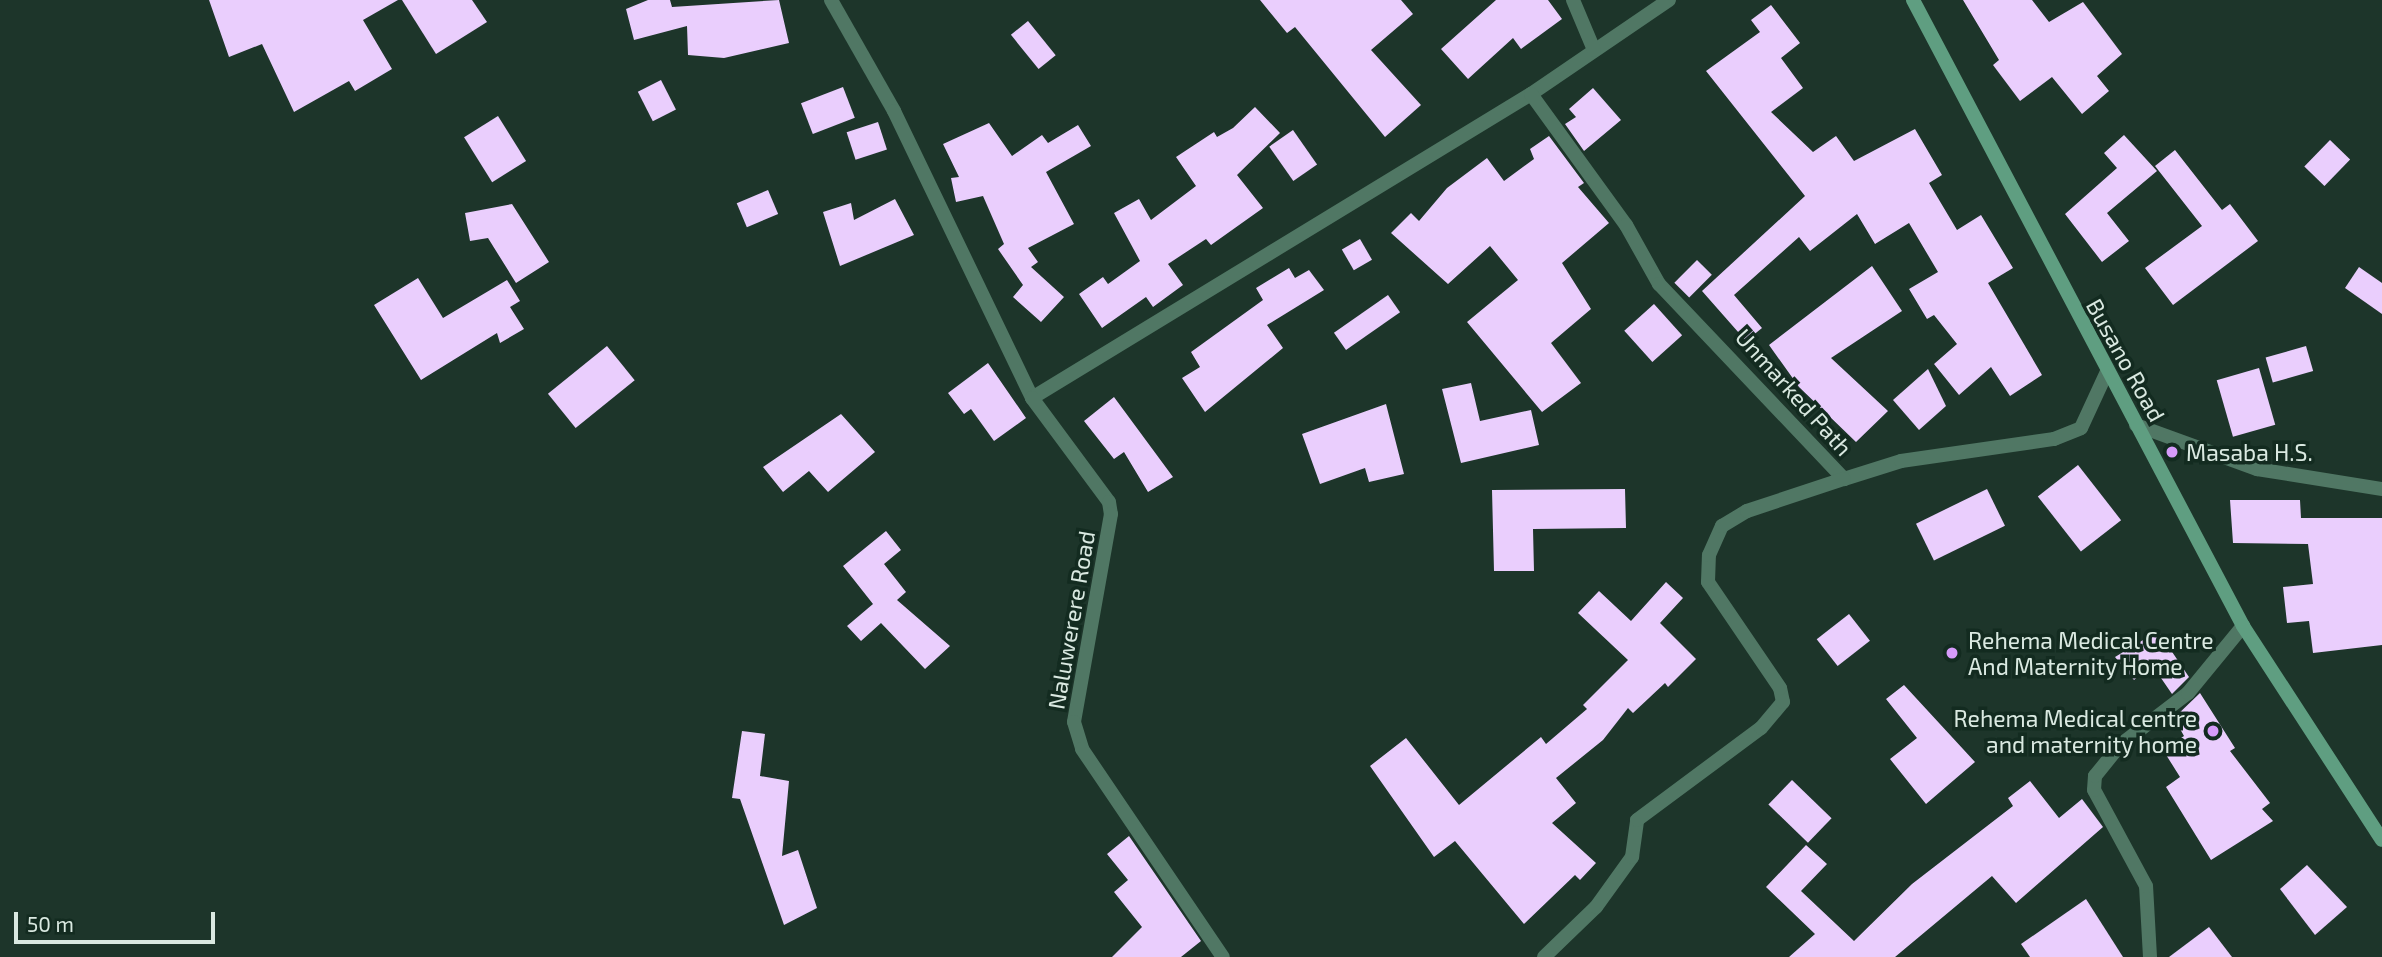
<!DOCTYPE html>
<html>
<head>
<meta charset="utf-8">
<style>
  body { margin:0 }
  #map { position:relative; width:2382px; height:957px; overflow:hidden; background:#1d352a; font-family:"Exo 2",sans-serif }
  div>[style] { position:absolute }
  .building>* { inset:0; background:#eacefd; transform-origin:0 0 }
  .street>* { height:14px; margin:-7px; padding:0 7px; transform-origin:7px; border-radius:7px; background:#507764 }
  .secondary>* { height:14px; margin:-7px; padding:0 7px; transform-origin:7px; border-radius:7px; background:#5f9e81 }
  .dots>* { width:19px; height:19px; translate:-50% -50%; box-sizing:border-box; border:4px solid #132b20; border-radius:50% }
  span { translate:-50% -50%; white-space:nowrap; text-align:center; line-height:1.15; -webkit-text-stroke:7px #132b20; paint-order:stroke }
  .street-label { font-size:23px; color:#dae9e1 }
  .poi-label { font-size:23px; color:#dae9e1 }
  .left { translate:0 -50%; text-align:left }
  .right { translate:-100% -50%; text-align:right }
  .scale { position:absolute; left:14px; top:912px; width:201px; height:32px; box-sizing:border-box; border:4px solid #dae9e1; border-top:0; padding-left:9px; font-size:21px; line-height:24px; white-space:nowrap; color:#dae9e1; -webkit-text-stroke:5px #132b20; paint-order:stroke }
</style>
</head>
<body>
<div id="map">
  <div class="building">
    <i style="clip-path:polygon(209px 0,398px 0,363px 20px,392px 69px,355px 91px,349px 81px,294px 112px,262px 44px,229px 57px)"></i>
    <i style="clip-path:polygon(402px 0,472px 0,487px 22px,436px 54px)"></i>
    <i style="clip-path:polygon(648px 0,670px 0,672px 7px,779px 0,789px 43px,724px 58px,688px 55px,687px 26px,634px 40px,626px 9px)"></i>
    <i style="clip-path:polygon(1260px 0,1401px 0,1413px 14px,1371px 50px,1421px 105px,1385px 137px,1295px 27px,1287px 33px)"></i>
    <i style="clip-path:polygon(1496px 0,1548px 0,1562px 19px,1521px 49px,1513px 38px,1468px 79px,1441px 49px)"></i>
    <i style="clip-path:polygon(1963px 0,2032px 0,2049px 22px,2083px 2px,2122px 54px,2097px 76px,2109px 91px,2082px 114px,2052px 77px,2020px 101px,1993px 65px,1999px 60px)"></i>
    <i style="clip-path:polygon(1771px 5px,1800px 43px,1781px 58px,1803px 88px,1771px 112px,1813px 152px,1836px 136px,1854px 161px,1915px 129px,1942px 175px,1929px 183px,1957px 230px,1981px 215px,2013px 268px,1988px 283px,2042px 375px,2010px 396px,1991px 367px,1959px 395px,1934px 364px,1957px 344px,1934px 315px,1927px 319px,1909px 289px,1938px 272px,1909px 223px,1875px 244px,1857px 214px,1810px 251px,1799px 237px,1734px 295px,1762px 328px,1746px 341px,1702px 291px,1805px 196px,1706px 71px,1760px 32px,1751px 20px)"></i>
    <i style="left:1028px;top:21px;width:44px;height:22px;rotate:51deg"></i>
    <i style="left:661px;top:80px;width:33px;height:26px;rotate:63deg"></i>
    <i style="left:843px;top:87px;width:33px;height:45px;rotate:69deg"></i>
    <i style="clip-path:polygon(1593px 88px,1621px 120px,1584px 151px,1565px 124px,1576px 117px,1569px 109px)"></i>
    <i style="clip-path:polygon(1255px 107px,1280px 133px,1237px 175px,1263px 208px,1211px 245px,1206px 239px,1168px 264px,1183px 285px,1153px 307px,1146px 297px,1102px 328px,1079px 294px,1103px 277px,1108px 284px,1140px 261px,1114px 213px,1139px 199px,1151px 220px,1196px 186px,1176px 157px,1214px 132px,1217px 137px,1233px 128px)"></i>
    <i style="left:498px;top:116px;width:53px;height:40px;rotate:58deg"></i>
    <i style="left:878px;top:122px;width:29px;height:33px;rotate:72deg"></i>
    <i style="clip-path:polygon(989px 123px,1012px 156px,1042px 135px,1048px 143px,1078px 125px,1091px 146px,1046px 172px,1074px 224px,1028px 248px,1038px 262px,1031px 267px,1064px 297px,1041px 322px,1013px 297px,1023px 285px,998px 249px,1004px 244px,983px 196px,956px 202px,951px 178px,959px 177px,943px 144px)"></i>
    <i style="left:1293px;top:130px;width:42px;height:29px;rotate:55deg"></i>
    <i style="clip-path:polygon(2124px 135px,2157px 171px,2107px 213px,2129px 241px,2102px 262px,2065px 214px,2117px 168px,2104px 153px)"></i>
    <i style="clip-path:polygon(1549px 136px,1584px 183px,1578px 187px,1609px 223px,1562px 263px,1591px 309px,1551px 343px,1581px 383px,1542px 412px,1467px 322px,1518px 280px,1490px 246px,1448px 284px,1391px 233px,1411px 213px,1419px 221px,1447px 188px,1487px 158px,1504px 181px,1534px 159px,1530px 149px)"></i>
    <i style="left:2330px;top:140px;width:28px;height:37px;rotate:44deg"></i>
    <i style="clip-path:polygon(2175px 150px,2222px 210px,2230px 204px,2258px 241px,2173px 305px,2145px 268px,2202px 226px,2155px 166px)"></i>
    <i style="left:768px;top:190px;width:26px;height:34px;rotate:67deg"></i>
    <i style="clip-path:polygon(895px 199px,914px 235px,840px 266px,823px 212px,851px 203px,854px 220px)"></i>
    <i style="clip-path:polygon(512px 204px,549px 262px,516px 283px,488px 238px,470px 241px,465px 213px)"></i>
    <i style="left:1360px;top:239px;width:24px;height:21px;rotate:60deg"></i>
    <i style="left:1697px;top:260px;width:21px;height:32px;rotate:45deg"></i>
    <i style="clip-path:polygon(1872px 266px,1902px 311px,1831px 358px,1888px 411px,1856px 442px,1799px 387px,1769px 345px)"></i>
    <i style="clip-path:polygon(2359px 267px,2382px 283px,2382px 314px,2345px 288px)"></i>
    <i style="clip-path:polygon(1289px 268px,1295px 278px,1309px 270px,1324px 290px,1267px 325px,1283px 348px,1205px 412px,1182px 378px,1200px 367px,1191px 352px,1263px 300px,1256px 288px)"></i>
    <i style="clip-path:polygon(418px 278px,443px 318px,507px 280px,520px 301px,510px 307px,524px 329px,500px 343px,497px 333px,421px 380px,374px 305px)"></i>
    <i style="left:1388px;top:295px;width:21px;height:66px;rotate:55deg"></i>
    <i style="left:1654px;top:304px;width:42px;height:40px;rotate:48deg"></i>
    <i style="left:607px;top:346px;width:44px;height:76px;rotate:51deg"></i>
    <i style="left:2306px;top:346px;width:26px;height:42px;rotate:74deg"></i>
    <i style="clip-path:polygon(988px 363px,1026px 418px,994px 441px,971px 409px,964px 414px,948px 393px)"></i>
    <i style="left:2259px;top:368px;width:59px;height:44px;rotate:74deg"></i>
    <i style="clip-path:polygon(1928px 369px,1946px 406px,1919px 430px,1893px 400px)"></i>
    <i style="clip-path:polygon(1471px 383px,1480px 421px,1531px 410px,1539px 445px,1461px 463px,1442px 389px)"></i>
    <i style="clip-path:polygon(1114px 397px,1173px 477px,1148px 492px,1124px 452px,1114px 459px,1084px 421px)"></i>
    <i style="clip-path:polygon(1386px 404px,1404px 474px,1369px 482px,1365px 468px,1320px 484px,1302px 434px)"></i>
    <i style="clip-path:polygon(841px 414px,875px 452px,828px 492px,809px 471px,783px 492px,763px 467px)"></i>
    <i style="left:2078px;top:465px;width:70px;height:51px;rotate:52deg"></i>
    <i style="clip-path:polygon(1625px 489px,1626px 528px,1533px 529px,1534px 571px,1494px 571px,1492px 490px)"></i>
    <i style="left:1987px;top:489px;width:41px;height:79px;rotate:64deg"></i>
    <i style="clip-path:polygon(2230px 500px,2300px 500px,2301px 518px,2382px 518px,2382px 645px,2313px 653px,2309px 621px,2287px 623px,2283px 587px,2313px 584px,2308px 544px,2233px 543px)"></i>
    <i style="clip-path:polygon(886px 531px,901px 550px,884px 564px,906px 592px,897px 600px,950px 646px,925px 669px,881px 623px,861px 641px,847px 626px,873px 604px,843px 566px)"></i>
    <i style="clip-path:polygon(1666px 582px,1683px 598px,1660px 623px,1696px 659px,1668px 687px,1665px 683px,1633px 713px,1628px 708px,1603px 740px,1556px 778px,1576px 803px,1552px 823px,1596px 863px,1580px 880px,1575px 875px,1524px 924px,1455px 841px,1434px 857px,1370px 766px,1406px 738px,1459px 805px,1541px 737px,1546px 744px,1587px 709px,1583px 705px,1628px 660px,1578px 613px,1599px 591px,1631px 621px)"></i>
    <i style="left:1849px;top:614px;width:34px;height:41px;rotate:52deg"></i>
    <i style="clip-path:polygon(2158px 631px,2189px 677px,2172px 694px,2152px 665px,2134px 680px,2115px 657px)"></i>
    <i style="clip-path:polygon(1904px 685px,1975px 762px,1926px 804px,1890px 759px,1917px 738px,1886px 699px)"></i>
    <i style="clip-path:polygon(2200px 693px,2235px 748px,2230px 751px,2270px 803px,2262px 809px,2273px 821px,2211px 860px,2166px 787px,2180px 777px,2163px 750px,2184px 736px,2174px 718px)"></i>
    <i style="clip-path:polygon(742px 731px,765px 734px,760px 776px,789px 781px,782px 856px,798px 850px,817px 908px,784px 925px,740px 799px,732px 798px)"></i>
    <i style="left:1792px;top:780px;width:55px;height:34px;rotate:44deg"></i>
    <i style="clip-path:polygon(2030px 781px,2059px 818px,2082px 799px,2103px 827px,2016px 903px,1992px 876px,1895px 957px,1789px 957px,1815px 934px,1766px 887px,1806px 845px,1827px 864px,1801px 891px,1854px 941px,1912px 884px,2013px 806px,2008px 798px)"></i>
    <i style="clip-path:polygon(1129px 836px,1201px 941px,1181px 957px,1112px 957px,1142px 927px,1114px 892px,1128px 880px,1107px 854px)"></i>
    <i style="clip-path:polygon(2307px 865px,2347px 907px,2315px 935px,2280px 889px)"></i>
    <i style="clip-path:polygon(2086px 899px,2123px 957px,2030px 957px,2021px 944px)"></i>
    <i style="clip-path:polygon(2209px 927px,2232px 957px,2169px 957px)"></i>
  </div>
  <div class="street">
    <i style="left:831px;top:0;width:128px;rotate:60.4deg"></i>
    <i style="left:894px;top:111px;width:318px;rotate:64.3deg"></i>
    <i style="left:1032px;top:398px;width:584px;rotate:-31.35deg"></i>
    <i style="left:1531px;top:94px;width:167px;rotate:-34.3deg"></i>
    <i style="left:1573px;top:0;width:54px;rotate:67.2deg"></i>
    <i style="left:1531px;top:94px;width:162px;rotate:54.1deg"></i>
    <i style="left:1626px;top:225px;width:68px;rotate:60.8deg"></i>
    <i style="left:1659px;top:284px;width:269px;rotate:46.5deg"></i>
    <i style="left:1844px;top:479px;width:60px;rotate:-17.5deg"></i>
    <i style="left:1901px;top:461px;width:155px;rotate:-8.2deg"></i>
    <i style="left:2054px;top:439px;width:29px;rotate:-22deg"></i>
    <i style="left:2081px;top:428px;width:60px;rotate:-65.2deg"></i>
    <i style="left:1032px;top:398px;width:129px;rotate:53.5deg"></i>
    <i style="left:1109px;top:502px;width:12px;rotate:81deg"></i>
    <i style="left:1111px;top:514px;width:211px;rotate:100.1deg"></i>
    <i style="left:1074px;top:722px;width:28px;rotate:73deg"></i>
    <i style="left:1082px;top:749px;width:251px;rotate:55.9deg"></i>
    <i style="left:2136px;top:425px;width:129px;rotate:20deg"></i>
    <i style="left:2257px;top:469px;width:127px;rotate:9.1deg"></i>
    <i style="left:1544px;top:957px;width:72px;rotate:-43.9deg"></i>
    <i style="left:1596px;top:907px;width:62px;rotate:-54.2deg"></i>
    <i style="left:1632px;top:857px;width:37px;rotate:-82deg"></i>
    <i style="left:1637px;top:820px;width:154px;rotate:-36.6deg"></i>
    <i style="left:1761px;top:728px;width:34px;rotate:-50deg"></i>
    <i style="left:1783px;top:702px;width:14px;rotate:-102deg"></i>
    <i style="left:1780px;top:688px;width:128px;rotate:-124.2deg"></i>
    <i style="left:1708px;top:582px;width:27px;rotate:-88deg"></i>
    <i style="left:1709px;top:555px;width:32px;rotate:-66deg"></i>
    <i style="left:1722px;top:526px;width:29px;rotate:-31deg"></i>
    <i style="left:1747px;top:511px;width:102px;rotate:-18.3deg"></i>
    <i style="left:2150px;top:957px;width:71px;rotate:-93.2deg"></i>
    <i style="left:2146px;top:886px;width:109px;rotate:-118.4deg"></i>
    <i style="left:2094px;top:790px;width:14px;rotate:-86deg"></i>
    <i style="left:2095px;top:776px;width:40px;rotate:-51deg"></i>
    <i style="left:2120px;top:745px;width:86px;rotate:-37.4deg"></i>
    <i style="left:2188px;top:693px;width:87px;rotate:-50.6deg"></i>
  </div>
  <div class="secondary">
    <i style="left:1913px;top:0;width:708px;rotate:62.2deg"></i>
    <i style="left:2243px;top:626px;width:255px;rotate:57deg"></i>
  </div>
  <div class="dots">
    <i style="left:2172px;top:452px;background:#d69bfa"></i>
    <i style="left:1952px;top:653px;background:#d69bfa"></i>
    <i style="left:2213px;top:731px;background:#d69bfa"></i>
  </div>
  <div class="street-label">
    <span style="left:2126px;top:360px;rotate:61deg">Busano Road</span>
    <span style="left:1794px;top:392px;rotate:48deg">Unmarked Path</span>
    <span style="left:1071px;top:620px;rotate:-80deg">Naluwerere Road</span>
  </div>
  <div class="poi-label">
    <span class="left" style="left:2186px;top:452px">Masaba H.S.</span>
    <span class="left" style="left:1968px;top:653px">Rehema Medical Centre<br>And Maternity Home</span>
    <span class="right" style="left:2197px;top:731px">Rehema Medical centre<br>and maternity home</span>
  </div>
  <div class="scale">50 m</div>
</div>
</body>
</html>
